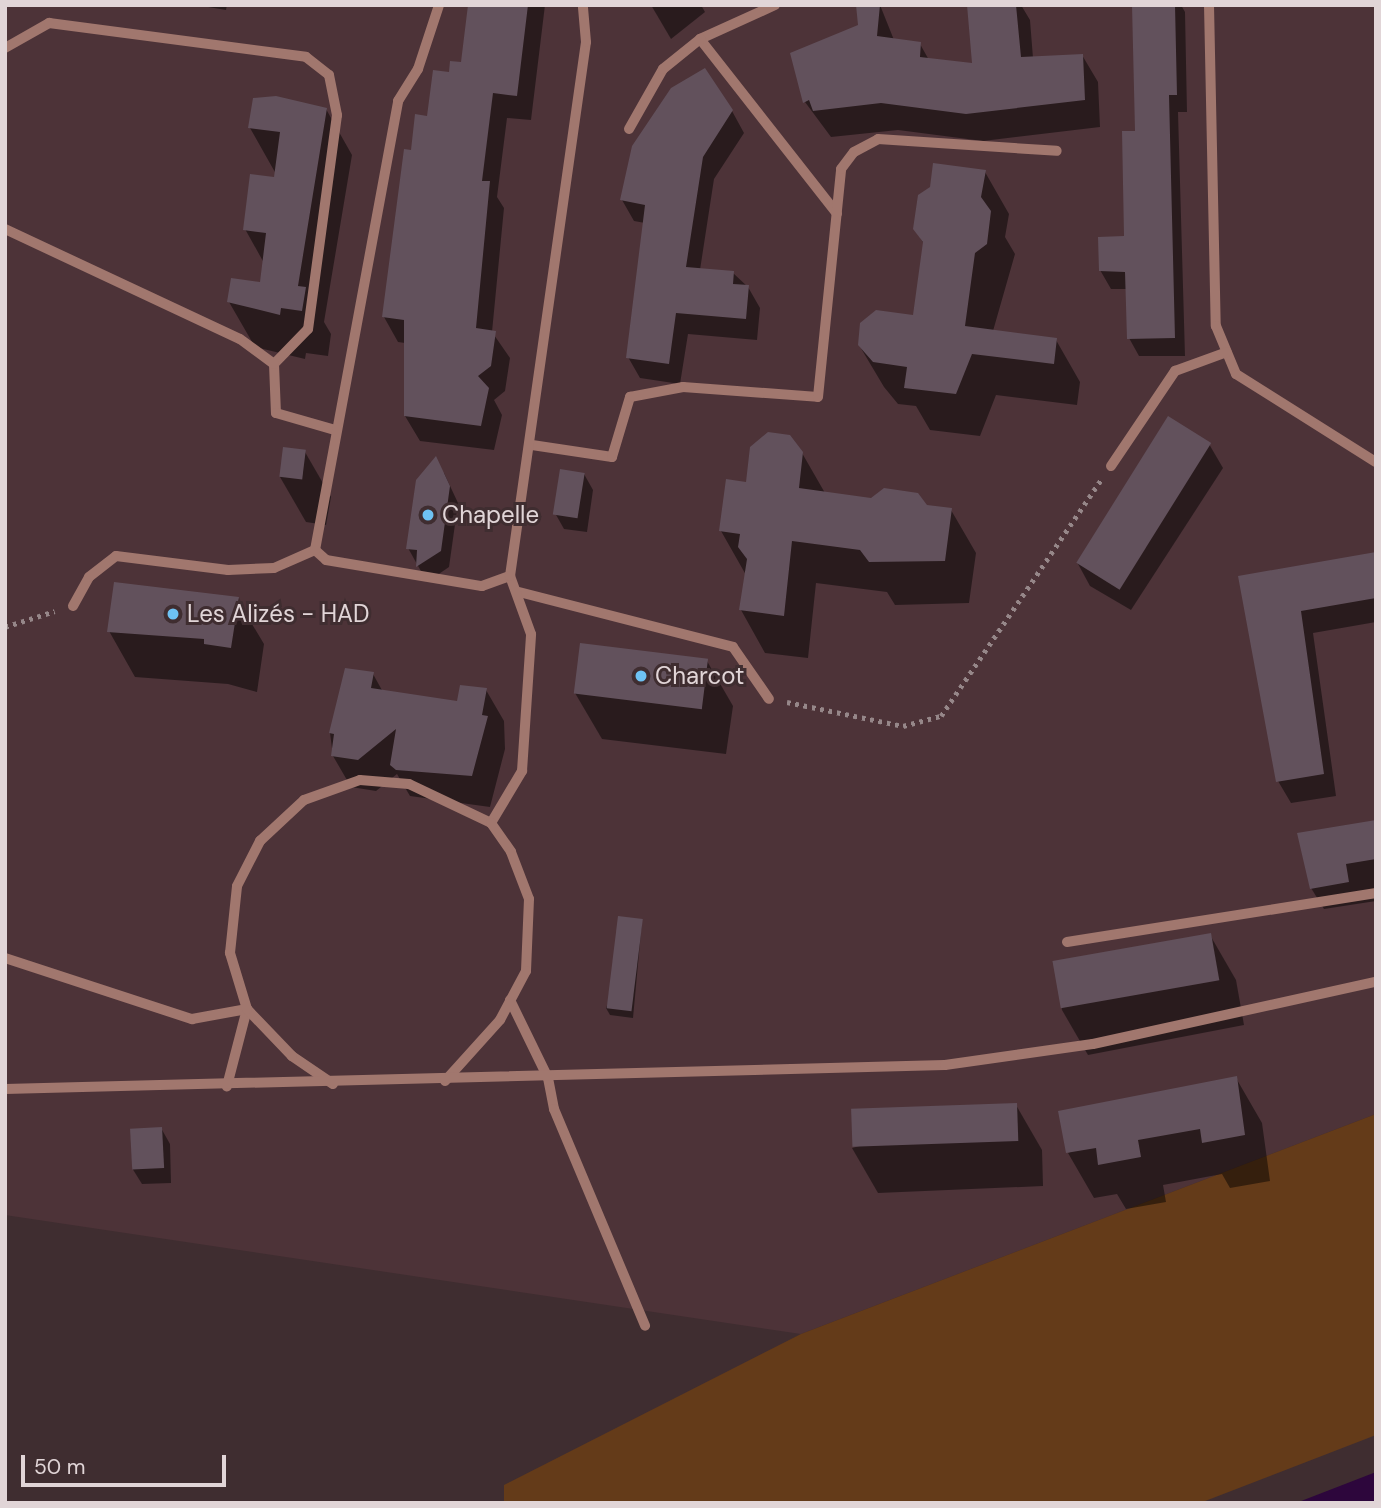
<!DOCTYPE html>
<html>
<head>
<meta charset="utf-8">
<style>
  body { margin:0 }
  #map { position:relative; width:1381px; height:1508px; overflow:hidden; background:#3f2d30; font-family:"DM Sans",sans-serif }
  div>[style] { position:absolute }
  .built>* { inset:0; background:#4d3338 }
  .green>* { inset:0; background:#643b19 }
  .water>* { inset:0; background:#2d063c }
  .shadow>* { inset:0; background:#0007 }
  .building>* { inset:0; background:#62515c; transform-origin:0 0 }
  .path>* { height:4.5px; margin-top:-2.25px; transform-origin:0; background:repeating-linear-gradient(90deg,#968789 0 3.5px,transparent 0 8.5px) }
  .lane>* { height:10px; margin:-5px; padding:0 5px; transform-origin:5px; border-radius:5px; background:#a1776e }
  .dots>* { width:19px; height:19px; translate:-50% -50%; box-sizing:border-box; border:4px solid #3f2d30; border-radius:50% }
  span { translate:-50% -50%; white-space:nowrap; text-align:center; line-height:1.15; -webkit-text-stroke:6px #3f2d30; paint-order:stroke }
  .poi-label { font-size:24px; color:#e1d5d7 }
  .left { translate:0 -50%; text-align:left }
  .frame { position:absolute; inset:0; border:7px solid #e1d5d7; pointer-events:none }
  .scale { position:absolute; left:21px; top:1455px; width:205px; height:32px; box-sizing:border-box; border:4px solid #e1d5d7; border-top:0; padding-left:9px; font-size:21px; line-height:24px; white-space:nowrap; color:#e1d5d7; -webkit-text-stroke:5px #3f2d30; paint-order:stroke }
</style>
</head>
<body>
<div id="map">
  <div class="built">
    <i style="clip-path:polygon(5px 5px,1376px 5px,1376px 1114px,801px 1334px,5px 1215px)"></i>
  </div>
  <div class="green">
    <i style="clip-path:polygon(1376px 1114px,1376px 1435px,1200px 1503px,504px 1503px,504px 1485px,801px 1334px)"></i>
  </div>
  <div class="water">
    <i style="clip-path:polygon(1376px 1472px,1376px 1503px,1296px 1503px)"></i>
  </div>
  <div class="shadow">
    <i style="clip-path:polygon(196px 5px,227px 5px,226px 10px)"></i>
    <i style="clip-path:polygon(470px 5px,545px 5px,531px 120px,507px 118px,497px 197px,504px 208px,492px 332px,510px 358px,505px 391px,494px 400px,502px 415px,494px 450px,420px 441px,405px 416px,405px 343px,398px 342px,384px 317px,413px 152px,450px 74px,463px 64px)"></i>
    <i style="clip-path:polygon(651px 5px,701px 5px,705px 12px,671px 39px)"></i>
    <i style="clip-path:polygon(880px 5px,894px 40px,920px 44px,929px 60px,974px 65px,969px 5px,1021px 5px,1030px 20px,1033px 58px,1082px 55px,1098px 82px,1100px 127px,983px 141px,898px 130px,831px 137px,805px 102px)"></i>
    <i style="clip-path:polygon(1133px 5px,1181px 5px,1185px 12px,1187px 112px,1178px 112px,1185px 356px,1139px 356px,1129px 338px,1128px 289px,1111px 289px,1100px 270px,1126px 238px,1136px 132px)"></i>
    <i style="clip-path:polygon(326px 109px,352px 155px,324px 322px,331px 334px,328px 356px,306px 353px,305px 359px,255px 347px,229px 302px,262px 284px,264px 263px,245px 229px,276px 174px,250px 128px)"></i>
    <i style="clip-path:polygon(732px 111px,744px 133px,714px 179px,700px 270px,733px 273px,748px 287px,760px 308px,757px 340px,688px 334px,680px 384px,640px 378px,628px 357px,645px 223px,634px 221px,622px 200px)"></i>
    <i style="clip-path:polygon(985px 172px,1009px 214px,1005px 237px,1015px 254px,993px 331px,1056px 340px,1080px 382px,1077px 405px,996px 395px,980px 436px,930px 430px,916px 406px,898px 404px,884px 387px,859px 345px,915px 317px,924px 244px,915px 229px)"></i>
    <i style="clip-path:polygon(1209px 444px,1223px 468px,1131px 610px,1090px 586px,1077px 562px)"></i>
    <i style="clip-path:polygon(305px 452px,331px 497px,326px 525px,306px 522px,280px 477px)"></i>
    <i style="clip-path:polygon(802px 453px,825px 493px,951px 510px,976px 553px,969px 603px,895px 605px,887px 592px,816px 583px,808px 658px,765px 653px,741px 610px,746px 575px,721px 531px,748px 484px)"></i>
    <i style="clip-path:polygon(444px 473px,458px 503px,449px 567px,427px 582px,408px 548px)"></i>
    <i style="clip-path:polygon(584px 474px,593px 490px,587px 532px,564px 529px,555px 513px)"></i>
    <i style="clip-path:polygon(1376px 554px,1376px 622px,1313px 633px,1336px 796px,1291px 803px,1278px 781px,1240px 578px)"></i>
    <i style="clip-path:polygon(237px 599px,264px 644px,257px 692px,228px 684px,135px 677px,109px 631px)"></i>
    <i style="clip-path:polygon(707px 661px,733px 706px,726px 754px,602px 739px,575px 693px)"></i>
    <i style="clip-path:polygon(373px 674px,383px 692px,458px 703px,486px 690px,504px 721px,505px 749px,490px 807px,410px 796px,397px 774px,376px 791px,351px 787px,333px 756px,330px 733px)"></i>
    <i style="clip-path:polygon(1376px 822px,1376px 901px,1324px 909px,1311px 888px)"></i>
    <i style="clip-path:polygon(642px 921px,633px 1018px,610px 1015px,606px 1008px)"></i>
    <i style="clip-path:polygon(1210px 935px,1236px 980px,1244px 1025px,1088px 1055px,1062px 1010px,1054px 962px)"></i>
    <i style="clip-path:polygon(1236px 1078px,1262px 1123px,1270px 1181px,1230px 1188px,1222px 1174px,1163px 1185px,1166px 1202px,1126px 1209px,1117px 1194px,1094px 1198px,1068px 1153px)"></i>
    <i style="clip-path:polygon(1016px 1105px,1042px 1150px,1043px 1186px,878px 1193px,852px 1148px)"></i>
    <i style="clip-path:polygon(161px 1128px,170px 1144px,171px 1183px,142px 1184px,132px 1168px)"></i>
  </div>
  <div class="building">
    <i style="clip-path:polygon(468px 5px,528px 5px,517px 96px,493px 93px,482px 181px,490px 181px,476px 328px,496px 331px,491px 366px,478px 376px,489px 388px,481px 426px,404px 416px,404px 320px,382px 317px,404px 149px,411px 150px,415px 114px,427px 116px,433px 70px,449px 72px,450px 61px,461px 62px)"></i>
    <i style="clip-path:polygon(856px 5px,880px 5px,877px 36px,921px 42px,920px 57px,972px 63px,967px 5px,1016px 5px,1021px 57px,1083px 54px,1085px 100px,966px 114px,881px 103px,813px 111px,809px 100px,803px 103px,790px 53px,858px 25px)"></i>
    <i style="clip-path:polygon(1132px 5px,1175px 5px,1177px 95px,1169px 95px,1175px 338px,1127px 339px,1125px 272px,1099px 271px,1098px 237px,1124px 236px,1122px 131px,1135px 131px)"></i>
    <i style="clip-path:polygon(705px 68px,733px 110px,703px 157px,686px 267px,734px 271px,733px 284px,749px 285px,746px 319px,676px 313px,669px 364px,626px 358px,645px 205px,620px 200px,632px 146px,671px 88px)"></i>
    <i style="clip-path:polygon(276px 96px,327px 108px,298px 286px,306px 287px,302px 311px,281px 308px,280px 315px,227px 302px,231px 278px,260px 282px,266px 233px,243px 230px,250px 174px,274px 177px,280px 132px,248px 128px,253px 98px)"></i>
    <i style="clip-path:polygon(933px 163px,986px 170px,981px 197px,991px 211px,987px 244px,975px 253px,965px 326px,1057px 338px,1054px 364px,972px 354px,956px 394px,904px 388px,907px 367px,873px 362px,858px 345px,860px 323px,876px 310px,913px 315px,923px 242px,913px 229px,918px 195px,930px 187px)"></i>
    <i style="left:1168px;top:416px;width:51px;height:173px;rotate:32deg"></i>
    <i style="clip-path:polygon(768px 432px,790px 435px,803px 452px,799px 488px,871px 498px,884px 488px,918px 493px,927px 505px,952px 508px,945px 561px,869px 562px,860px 550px,792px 541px,784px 616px,739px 610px,747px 559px,738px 547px,740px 534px,719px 531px,726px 479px,746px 482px,750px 447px)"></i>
    <i style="left:283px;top:447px;width:23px;height:30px;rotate:7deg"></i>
    <i style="clip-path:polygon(436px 456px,450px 486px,441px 551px,416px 567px,417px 550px,406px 549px,416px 480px)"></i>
    <i style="left:560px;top:469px;width:25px;height:46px;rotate:9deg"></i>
    <i style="clip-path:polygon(1376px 552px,1376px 598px,1301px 611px,1324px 774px,1276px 782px,1238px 576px)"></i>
    <i style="clip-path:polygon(114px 582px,239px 597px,231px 648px,204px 644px,204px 639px,107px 632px)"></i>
    <i style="left:580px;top:643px;width:129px;height:51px;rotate:7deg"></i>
    <i style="clip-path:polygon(345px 668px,374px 672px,371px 688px,457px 701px,460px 685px,487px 688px,482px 715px,488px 716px,472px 776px,396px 770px,390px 765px,396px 729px,358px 760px,331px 756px,334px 734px,329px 733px)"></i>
    <i style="clip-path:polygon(1376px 820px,1376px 859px,1346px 864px,1349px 882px,1310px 889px,1297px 833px)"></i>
    <i style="left:618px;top:916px;width:25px;height:93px;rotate:7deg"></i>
    <i style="left:1211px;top:933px;width:48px;height:161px;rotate:80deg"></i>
    <i style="clip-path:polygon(1237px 1076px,1245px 1135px,1202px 1143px,1200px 1129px,1138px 1140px,1141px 1157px,1098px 1165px,1096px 1148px,1066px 1153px,1058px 1111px)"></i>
    <i style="left:1017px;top:1103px;width:38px;height:166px;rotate:88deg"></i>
    <i style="left:162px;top:1127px;width:41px;height:32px;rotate:87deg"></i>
  </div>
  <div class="path">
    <i style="left:5px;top:627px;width:52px;rotate:-17.7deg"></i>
    <i style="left:787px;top:702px;width:118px;rotate:11.7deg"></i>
    <i style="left:903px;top:726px;width:39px;rotate:-15deg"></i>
    <i style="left:941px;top:716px;width:285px;rotate:-55.9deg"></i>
  </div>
  <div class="lane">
    <i style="left:775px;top:5px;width:82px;rotate:155.6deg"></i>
    <i style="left:700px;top:39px;width:222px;rotate:51.9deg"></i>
    <i style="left:1209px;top:5px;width:321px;rotate:88.8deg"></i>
    <i style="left:1216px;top:326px;width:52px;rotate:67.4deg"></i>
    <i style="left:1236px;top:374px;width:165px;rotate:32.2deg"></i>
    <i style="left:5px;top:48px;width:51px;rotate:-29.6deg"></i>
    <i style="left:49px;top:23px;width:259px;rotate:7.5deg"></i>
    <i style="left:306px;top:57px;width:29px;rotate:38deg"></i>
    <i style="left:329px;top:75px;width:41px;rotate:78.7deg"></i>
    <i style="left:337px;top:115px;width:216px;rotate:97.7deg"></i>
    <i style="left:308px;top:329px;width:49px;rotate:134.2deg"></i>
    <i style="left:274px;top:364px;width:49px;rotate:87.7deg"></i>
    <i style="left:276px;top:413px;width:61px;rotate:16.1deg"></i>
    <i style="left:629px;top:129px;width:69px;rotate:-60.5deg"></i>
    <i style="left:663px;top:69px;width:48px;rotate:-39deg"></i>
    <i style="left:5px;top:229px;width:259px;rotate:25.1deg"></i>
    <i style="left:240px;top:339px;width:42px;rotate:36.3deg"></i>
    <i style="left:532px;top:445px;width:81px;rotate:8.5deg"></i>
    <i style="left:612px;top:457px;width:63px;rotate:-73.3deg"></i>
    <i style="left:630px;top:397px;width:54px;rotate:-10.7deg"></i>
    <i style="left:683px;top:387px;width:135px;rotate:4.2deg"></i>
    <i style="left:818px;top:397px;width:229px;rotate:-84.2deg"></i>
    <i style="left:841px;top:169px;width:21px;rotate:-53deg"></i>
    <i style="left:854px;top:152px;width:27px;rotate:-28deg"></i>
    <i style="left:878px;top:139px;width:179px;rotate:3.8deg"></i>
    <i style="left:1111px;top:466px;width:115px;rotate:-56deg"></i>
    <i style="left:1175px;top:371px;width:55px;rotate:-20.1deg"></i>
    <i style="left:315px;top:550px;width:15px;rotate:42deg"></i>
    <i style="left:326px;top:560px;width:158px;rotate:9.5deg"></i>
    <i style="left:482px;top:586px;width:30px;rotate:-20deg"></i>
    <i style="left:519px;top:592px;width:221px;rotate:14.4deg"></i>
    <i style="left:733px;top:647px;width:63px;rotate:55.3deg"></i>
    <i style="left:73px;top:606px;width:33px;rotate:-61deg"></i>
    <i style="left:89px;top:577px;width:34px;rotate:-38deg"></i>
    <i style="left:116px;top:556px;width:113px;rotate:7.1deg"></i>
    <i style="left:228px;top:570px;width:46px;rotate:-2.5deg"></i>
    <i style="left:274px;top:568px;width:45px;rotate:-23.7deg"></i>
    <i style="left:315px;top:550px;width:457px;rotate:-79.5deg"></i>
    <i style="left:398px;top:101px;width:38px;rotate:-58deg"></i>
    <i style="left:418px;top:69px;width:67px;rotate:-71.8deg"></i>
    <i style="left:491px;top:823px;width:61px;rotate:-59.2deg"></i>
    <i style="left:522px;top:771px;width:137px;rotate:-86.2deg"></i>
    <i style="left:531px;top:634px;width:62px;rotate:-109.9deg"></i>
    <i style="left:510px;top:576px;width:539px;rotate:-81.9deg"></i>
    <i style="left:586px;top:42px;width:37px;rotate:-95deg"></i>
    <i style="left:1067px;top:942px;width:313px;rotate:-9deg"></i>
    <i style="left:5px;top:958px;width:197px;rotate:18.1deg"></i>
    <i style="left:192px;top:1019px;width:56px;rotate:-10.3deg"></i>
    <i style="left:247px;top:1009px;width:80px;rotate:104.6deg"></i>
    <i style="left:510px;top:1000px;width:87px;rotate:64deg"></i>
    <i style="left:548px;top:1078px;width:32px;rotate:79deg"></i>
    <i style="left:554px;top:1109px;width:235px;rotate:67.2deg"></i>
    <i style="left:333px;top:1084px;width:50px;rotate:-145.7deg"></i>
    <i style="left:292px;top:1056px;width:65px;rotate:-133.8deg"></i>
    <i style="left:247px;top:1009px;width:59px;rotate:-106.9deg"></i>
    <i style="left:230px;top:953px;width:67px;rotate:-84deg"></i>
    <i style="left:237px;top:886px;width:51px;rotate:-62.9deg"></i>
    <i style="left:260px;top:841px;width:60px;rotate:-43deg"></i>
    <i style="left:304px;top:800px;width:59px;rotate:-19.7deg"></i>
    <i style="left:360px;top:780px;width:49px;rotate:4.7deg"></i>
    <i style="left:409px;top:784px;width:91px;rotate:25.4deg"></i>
    <i style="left:491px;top:823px;width:35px;rotate:55deg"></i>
    <i style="left:511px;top:852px;width:50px;rotate:69deg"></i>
    <i style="left:529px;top:899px;width:72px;rotate:92.4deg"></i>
    <i style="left:526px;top:971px;width:55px;rotate:118deg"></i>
    <i style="left:500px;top:1020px;width:82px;rotate:132deg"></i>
    <i style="left:5px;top:1089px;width:940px;rotate:-1.46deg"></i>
    <i style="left:945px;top:1065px;width:149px;rotate:-8.1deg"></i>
    <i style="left:1093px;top:1044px;width:290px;rotate:-12.4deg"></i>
  </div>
  <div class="dots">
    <i style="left:428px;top:515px;background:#6ec2f3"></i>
    <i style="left:173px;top:614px;background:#6ec2f3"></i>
    <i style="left:641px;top:676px;background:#6ec2f3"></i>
  </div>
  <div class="poi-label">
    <span class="left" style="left:442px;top:515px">Chapelle</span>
    <span class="left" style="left:187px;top:614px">Les Alizés - HAD</span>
    <span class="left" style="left:655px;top:676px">Charcot</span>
  </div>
  <div class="frame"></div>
  <div class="scale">50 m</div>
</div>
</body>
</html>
